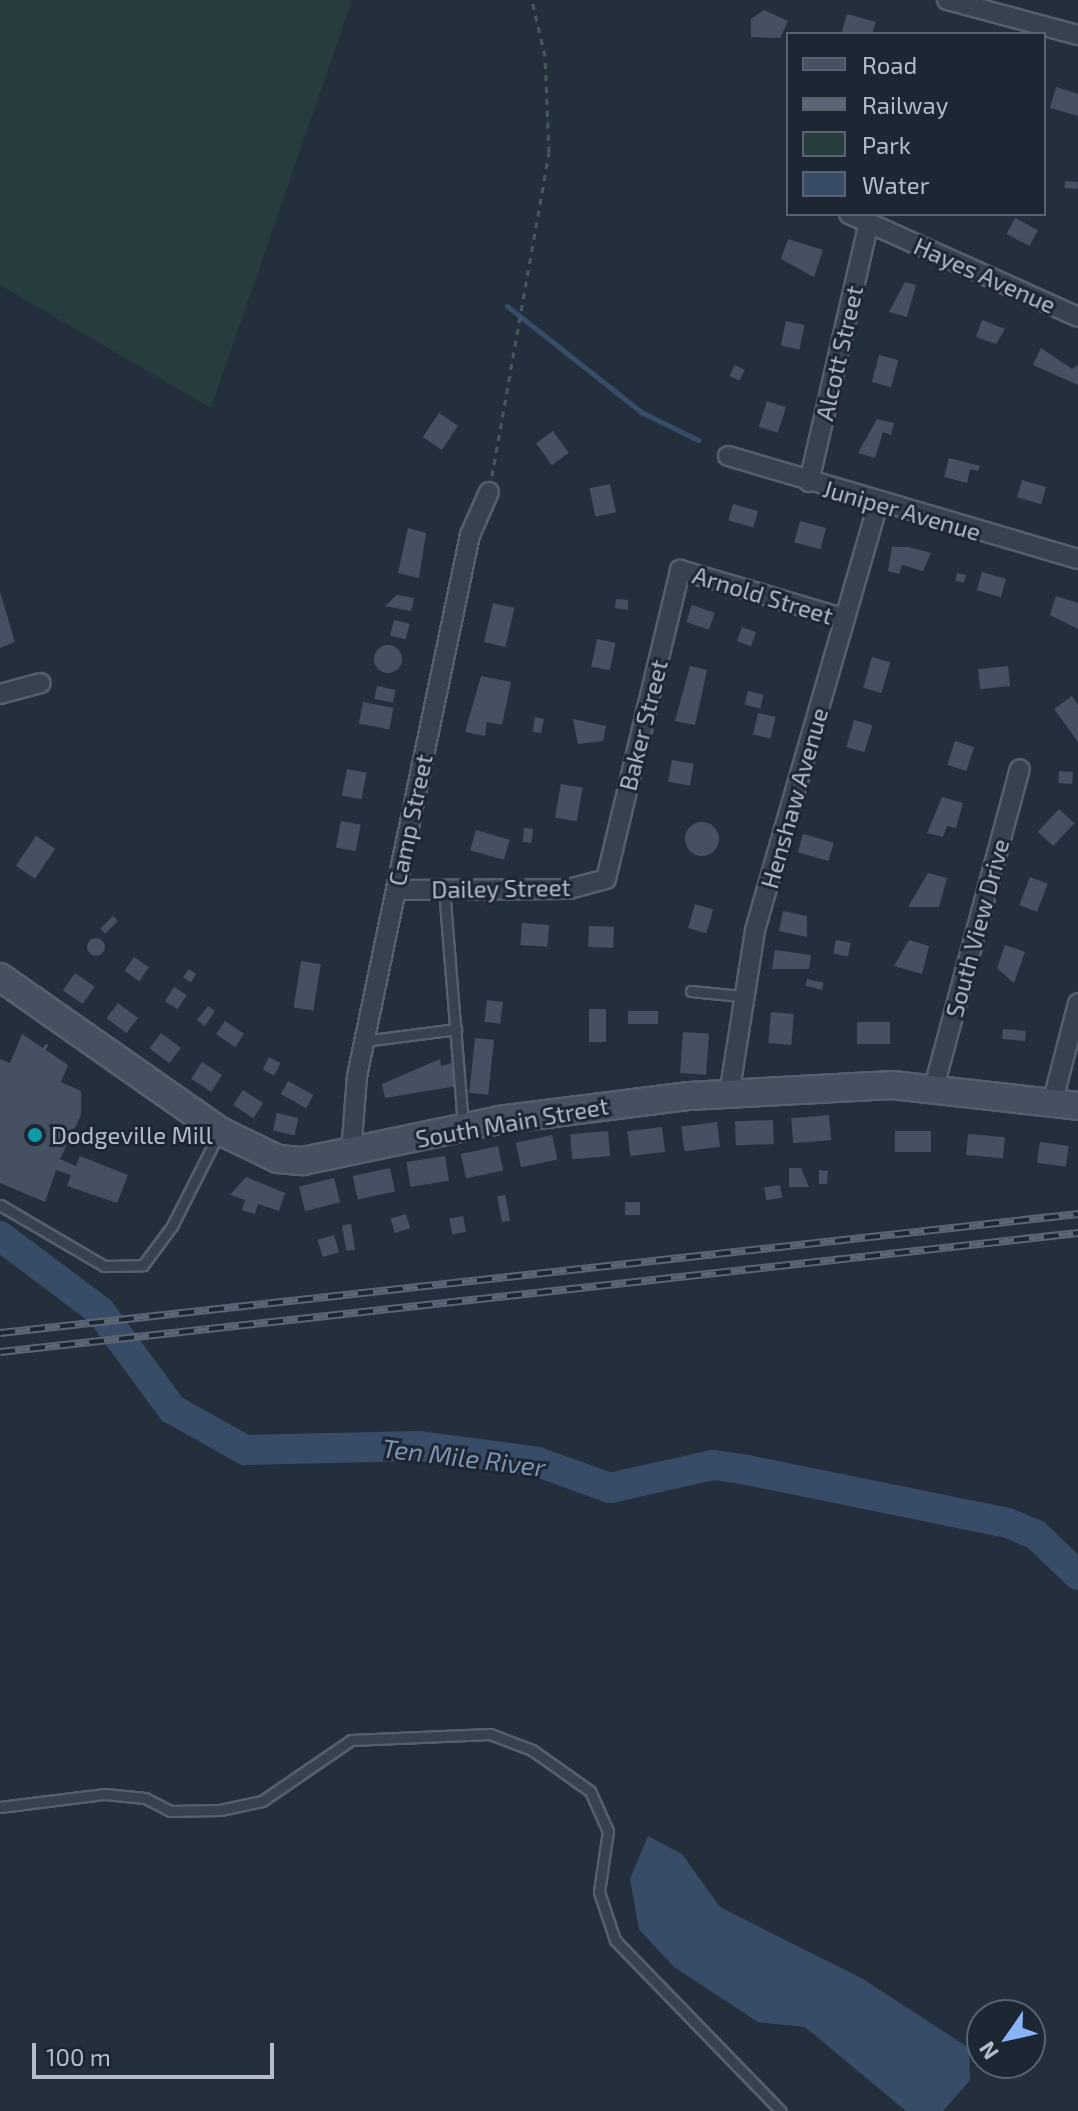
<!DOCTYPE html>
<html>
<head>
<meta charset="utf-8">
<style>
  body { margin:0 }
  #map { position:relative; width:1078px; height:2111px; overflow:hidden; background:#242f3e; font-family:"Exo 2",sans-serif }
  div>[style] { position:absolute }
  .green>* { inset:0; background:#263c3f }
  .water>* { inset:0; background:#394c67 }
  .stream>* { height:5px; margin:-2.5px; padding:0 2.5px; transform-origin:2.5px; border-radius:2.5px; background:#394c67 }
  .river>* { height:30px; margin:-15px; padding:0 15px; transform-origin:15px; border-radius:15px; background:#394c67 }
  .building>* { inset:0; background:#455162; transform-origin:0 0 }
  .round { border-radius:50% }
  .path>* { height:3px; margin-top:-1.5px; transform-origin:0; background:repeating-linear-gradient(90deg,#44595c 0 6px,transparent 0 12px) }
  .roads { filter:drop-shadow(2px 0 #565f6c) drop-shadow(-2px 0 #565f6c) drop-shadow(0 2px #565f6c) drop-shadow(0 -2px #565f6c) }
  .lane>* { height:9px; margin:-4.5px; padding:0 4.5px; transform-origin:4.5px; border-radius:4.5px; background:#38414e }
  .street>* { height:18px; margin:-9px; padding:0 9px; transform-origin:9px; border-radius:9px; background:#38414e }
  .secondary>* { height:26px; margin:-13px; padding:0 13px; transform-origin:13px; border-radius:13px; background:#465061 }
  .rail>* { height:8px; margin-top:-4px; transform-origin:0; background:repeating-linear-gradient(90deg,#1d2633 0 15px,#5a6575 0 30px); box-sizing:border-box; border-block:2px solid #5a6575 }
  .dots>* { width:22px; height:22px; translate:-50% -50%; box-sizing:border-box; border:4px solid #1d2633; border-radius:50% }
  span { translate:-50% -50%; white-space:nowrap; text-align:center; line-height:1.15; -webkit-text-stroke:6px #1d2633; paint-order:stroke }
  .street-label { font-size:24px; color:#b4bcc9 }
  .poi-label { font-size:24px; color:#b4bcc9 }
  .left { translate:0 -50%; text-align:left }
  .water-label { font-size:26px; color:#7c92b1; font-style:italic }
  .legend { position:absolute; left:786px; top:32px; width:260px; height:184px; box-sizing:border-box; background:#1d2633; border:2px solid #59626f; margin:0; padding:10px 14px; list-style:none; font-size:24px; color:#b4bcc9 }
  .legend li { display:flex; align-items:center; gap:16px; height:40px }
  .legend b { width:40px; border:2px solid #59626f }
  .north { position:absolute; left:966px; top:1999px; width:80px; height:80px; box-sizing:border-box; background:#1d2633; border:2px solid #59626f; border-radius:50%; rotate:236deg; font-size:22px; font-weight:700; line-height:32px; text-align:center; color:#b4bcc9 }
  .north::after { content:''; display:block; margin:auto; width:28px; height:36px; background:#8ab4f8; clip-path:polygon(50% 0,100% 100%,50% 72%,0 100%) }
  .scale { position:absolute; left:32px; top:2043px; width:242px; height:36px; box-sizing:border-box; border:4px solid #b4bcc9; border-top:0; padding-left:10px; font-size:24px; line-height:28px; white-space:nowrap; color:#b4bcc9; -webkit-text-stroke:6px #1d2633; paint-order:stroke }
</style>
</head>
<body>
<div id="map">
  <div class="green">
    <i style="clip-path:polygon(0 0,352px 0,211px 408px,0 285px)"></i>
  </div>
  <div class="water">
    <i style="clip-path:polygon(648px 1836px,682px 1854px,720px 1907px,863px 1979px,969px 2048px,970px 2080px,943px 2111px,906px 2111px,805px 2027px,758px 2022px,674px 1967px,639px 1929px,630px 1879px)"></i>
  </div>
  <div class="stream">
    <i style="left:507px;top:306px;width:171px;rotate:38.3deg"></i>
    <i style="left:641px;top:412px;width:64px;rotate:26.2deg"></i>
  </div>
  <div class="river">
    <i style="left:0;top:1236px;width:125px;rotate:36.9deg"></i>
    <i style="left:100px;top:1311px;width:122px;rotate:53.7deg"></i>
    <i style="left:172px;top:1409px;width:84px;rotate:29.3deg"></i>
    <i style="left:245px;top:1450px;width:175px;rotate:-1.3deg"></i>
    <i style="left:420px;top:1446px;width:119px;rotate:7.7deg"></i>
    <i style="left:538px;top:1462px;width:77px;rotate:19.9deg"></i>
    <i style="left:610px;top:1488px;width:106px;rotate:-12.6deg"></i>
    <i style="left:713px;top:1465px;width:34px;rotate:8deg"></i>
    <i style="left:747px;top:1470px;width:266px;rotate:11.5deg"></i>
    <i style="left:1008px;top:1523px;width:30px;rotate:23deg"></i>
    <i style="left:1036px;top:1535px;width:58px;rotate:43.6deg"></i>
  </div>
  <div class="building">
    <i style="clip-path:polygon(764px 10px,788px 21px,780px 38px,751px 37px,751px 19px)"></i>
    <i style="clip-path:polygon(847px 14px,876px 22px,872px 34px,841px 34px)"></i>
    <i style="clip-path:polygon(1056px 87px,1078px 94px,1078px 116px,1050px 108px)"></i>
    <i style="left:1065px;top:181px;width:13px;height:7px;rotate:4deg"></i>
    <i style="left:1015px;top:218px;width:26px;height:18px;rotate:28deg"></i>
    <i style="clip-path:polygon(788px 239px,823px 250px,814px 277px,781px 259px)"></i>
    <i style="clip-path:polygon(905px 282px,916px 285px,907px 317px,889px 312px)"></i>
    <i style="clip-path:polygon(982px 320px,1005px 329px,996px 344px,976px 337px)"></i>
    <i style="left:786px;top:321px;width:19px;height:25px;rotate:12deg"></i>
    <i style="clip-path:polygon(1041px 348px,1072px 369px,1078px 365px,1078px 385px,1033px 365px)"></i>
    <i style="left:879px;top:355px;width:20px;height:28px;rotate:15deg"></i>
    <i style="left:735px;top:365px;width:11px;height:12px;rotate:27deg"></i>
    <i style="left:767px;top:401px;width:20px;height:27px;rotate:18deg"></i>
    <i style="left:439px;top:413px;width:23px;height:29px;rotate:34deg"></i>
    <i style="clip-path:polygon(877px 419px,894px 423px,891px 435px,883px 432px,875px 458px,858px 453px)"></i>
    <i style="left:553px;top:431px;width:27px;height:21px;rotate:54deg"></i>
    <i style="clip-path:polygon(949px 458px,980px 466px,978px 471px,970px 469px,967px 483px,944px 477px)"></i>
    <i style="left:1022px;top:480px;width:25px;height:18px;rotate:16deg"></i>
    <i style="left:610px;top:484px;width:29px;height:21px;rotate:78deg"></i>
    <i style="left:733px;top:504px;width:26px;height:17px;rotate:16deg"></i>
    <i style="left:800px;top:521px;width:27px;height:22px;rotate:15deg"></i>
    <i style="clip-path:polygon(408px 528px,426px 533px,419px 578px,398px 573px)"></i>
    <i style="clip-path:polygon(892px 547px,908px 547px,931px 553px,923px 571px,902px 565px,899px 574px,888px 571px)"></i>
    <i style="left:982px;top:572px;width:25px;height:19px;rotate:16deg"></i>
    <i style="left:957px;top:573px;width:9px;height:8px;rotate:13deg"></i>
    <i style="clip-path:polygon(0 592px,15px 642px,0 648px)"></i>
    <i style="clip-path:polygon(397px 595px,414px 598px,411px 611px,385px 606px)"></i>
    <i style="clip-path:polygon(1056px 596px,1078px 603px,1078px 629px,1050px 615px)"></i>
    <i style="clip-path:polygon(616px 599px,628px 600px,628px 610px,615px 608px)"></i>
    <i style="left:493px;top:603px;width:22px;height:40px;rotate:13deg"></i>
    <i style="left:692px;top:605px;width:24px;height:18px;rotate:19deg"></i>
    <i style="left:394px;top:620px;width:16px;height:16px;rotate:14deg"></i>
    <i style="left:742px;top:627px;width:15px;height:15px;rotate:20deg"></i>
    <i style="left:597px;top:639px;width:19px;height:28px;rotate:12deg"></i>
    <i class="round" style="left:374px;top:645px;width:28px;height:28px"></i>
    <i style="left:872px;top:657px;width:19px;height:32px;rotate:16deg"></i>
    <i style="clip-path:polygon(690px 666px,707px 670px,695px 725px,675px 721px)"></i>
    <i style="left:1008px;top:666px;width:20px;height:30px;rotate:84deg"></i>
    <i style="clip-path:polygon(481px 676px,511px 682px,502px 725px,487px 722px,485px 736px,465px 732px)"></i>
    <i style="left:377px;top:686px;width:19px;height:13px;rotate:12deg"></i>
    <i style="left:748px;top:691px;width:16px;height:14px;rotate:14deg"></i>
    <i style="clip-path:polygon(1072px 696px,1078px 705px,1078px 742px,1054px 709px)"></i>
    <i style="left:363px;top:702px;width:31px;height:22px;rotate:11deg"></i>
    <i style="left:758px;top:713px;width:18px;height:22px;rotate:13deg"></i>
    <i style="clip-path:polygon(535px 717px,544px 719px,541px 733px,533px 732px)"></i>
    <i style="clip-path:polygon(573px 719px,606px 726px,603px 741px,578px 744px)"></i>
    <i style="left:854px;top:720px;width:19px;height:28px;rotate:16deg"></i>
    <i style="left:955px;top:741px;width:20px;height:25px;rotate:18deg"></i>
    <i style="left:672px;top:760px;width:22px;height:22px;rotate:10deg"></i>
    <i style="left:347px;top:769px;width:20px;height:27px;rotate:11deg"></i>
    <i style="left:1059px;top:771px;width:14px;height:12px;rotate:4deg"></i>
    <i style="left:561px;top:784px;width:22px;height:34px;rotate:10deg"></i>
    <i style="clip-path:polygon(942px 797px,963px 803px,956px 828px,947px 826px,943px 837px,927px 833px)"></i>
    <i style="left:1059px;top:809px;width:21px;height:31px;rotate:43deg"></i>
    <i style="left:341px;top:821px;width:20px;height:27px;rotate:11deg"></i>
    <i class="round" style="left:685px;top:822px;width:34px;height:34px"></i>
    <i style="left:524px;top:828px;width:9px;height:14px;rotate:6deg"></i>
    <i style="left:476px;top:830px;width:35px;height:21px;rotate:16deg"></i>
    <i style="left:803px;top:834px;width:32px;height:19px;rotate:16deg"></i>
    <i style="left:36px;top:836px;width:23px;height:36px;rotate:34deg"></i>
    <i style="clip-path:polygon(928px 873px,947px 878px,939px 907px,908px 907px)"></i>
    <i style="left:1030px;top:877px;width:19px;height:30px;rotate:21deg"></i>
    <i style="left:695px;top:904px;width:19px;height:25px;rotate:16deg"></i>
    <i style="clip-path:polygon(783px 911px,807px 916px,807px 937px,779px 931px)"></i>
    <i style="left:113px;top:916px;width:7px;height:18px;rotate:45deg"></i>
    <i style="left:522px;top:923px;width:27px;height:22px;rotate:4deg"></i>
    <i style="left:589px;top:926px;width:25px;height:21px;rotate:2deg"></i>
    <i class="round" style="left:87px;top:938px;width:18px;height:18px"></i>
    <i style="left:836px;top:940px;width:15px;height:14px;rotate:11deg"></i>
    <i style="clip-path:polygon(909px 940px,929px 946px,922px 974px,894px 966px)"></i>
    <i style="clip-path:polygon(1005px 945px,1025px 952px,1014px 983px,997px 968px)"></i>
    <i style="clip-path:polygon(775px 950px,811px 955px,809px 969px,772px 969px)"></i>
    <i style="left:134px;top:957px;width:18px;height:17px;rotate:34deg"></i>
    <i style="left:301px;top:961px;width:20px;height:47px;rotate:9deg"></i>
    <i style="left:189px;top:969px;width:9px;height:10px;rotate:36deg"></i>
    <i style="left:75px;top:973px;width:24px;height:21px;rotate:35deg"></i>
    <i style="left:807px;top:979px;width:17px;height:7px;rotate:13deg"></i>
    <i style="left:174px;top:987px;width:15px;height:17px;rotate:32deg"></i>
    <i style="left:487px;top:1000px;width:16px;height:22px;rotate:7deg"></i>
    <i style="left:118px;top:1003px;width:25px;height:19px;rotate:37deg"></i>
    <i style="clip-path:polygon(208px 1006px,215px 1011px,205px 1026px,197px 1020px)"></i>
    <i style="left:589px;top:1009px;width:17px;height:33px"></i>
    <i style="left:658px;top:1011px;width:13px;height:30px;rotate:90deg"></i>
    <i style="left:771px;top:1012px;width:23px;height:31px;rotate:5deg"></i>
    <i style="left:225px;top:1021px;width:23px;height:16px;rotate:34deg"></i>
    <i style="left:857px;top:1022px;width:33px;height:22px"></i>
    <i style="left:1003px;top:1029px;width:23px;height:10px;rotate:5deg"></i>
    <i style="left:683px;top:1032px;width:26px;height:41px;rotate:4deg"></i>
    <i style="left:161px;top:1033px;width:25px;height:19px;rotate:37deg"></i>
    <i style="clip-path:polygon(22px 1034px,68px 1065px,61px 1082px,81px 1091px,81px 1115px,60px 1159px,76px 1166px,80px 1156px,128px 1175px,117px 1203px,67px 1186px,71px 1175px,56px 1170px,45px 1202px,0 1183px,0 1059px,10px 1063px)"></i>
    <i style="left:475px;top:1038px;width:19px;height:55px;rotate:6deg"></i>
    <i style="left:269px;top:1057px;width:13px;height:14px;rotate:27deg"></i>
    <i style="clip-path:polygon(440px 1059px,441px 1066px,452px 1063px,457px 1086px,385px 1098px,382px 1084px)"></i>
    <i style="left:202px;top:1062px;width:24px;height:20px;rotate:33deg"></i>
    <i style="left:288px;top:1081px;width:29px;height:15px;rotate:29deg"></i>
    <i style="left:243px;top:1090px;width:24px;height:18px;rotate:33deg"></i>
    <i style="left:277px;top:1113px;width:22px;height:18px;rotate:13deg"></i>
    <i style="left:829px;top:1115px;width:25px;height:38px;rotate:85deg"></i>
    <i style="left:773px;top:1120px;width:24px;height:38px;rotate:88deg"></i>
    <i style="left:717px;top:1122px;width:25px;height:36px;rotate:83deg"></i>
    <i style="left:662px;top:1127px;width:25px;height:35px;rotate:83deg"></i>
    <i style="left:608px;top:1131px;width:25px;height:38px;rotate:85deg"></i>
    <i style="left:931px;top:1131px;width:21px;height:36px;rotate:90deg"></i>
    <i style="left:968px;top:1134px;width:37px;height:21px;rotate:5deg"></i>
    <i style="left:552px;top:1135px;width:25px;height:37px;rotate:78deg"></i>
    <i style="left:1040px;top:1142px;width:29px;height:21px;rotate:8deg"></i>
    <i style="left:498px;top:1146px;width:25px;height:38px;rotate:78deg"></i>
    <i style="left:445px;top:1156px;width:25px;height:39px;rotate:81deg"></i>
    <i style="left:390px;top:1168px;width:24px;height:38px;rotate:78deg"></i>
    <i style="clip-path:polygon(789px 1168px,801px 1168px,809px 1187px,789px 1187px)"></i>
    <i style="clip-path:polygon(819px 1170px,828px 1171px,827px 1184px,819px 1184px)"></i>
    <i style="clip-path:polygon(246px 1177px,285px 1193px,279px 1211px,258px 1204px,255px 1214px,242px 1210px,245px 1200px,230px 1195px)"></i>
    <i style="left:334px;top:1178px;width:25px;height:36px;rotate:76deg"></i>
    <i style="left:780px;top:1185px;width:13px;height:16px;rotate:81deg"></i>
    <i style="left:505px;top:1195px;width:26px;height:8px;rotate:79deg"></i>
    <i style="left:640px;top:1202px;width:13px;height:15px;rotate:90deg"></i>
    <i style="left:406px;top:1214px;width:15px;height:16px;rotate:74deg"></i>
    <i style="left:463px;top:1216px;width:16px;height:14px;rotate:79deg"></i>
    <i style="left:351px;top:1224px;width:26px;height:9px;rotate:81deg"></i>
    <i style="left:334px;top:1235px;width:18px;height:17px;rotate:74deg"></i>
  </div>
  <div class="path">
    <i style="left:492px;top:476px;width:329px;rotate:-80deg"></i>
    <i style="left:549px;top:152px;width:96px;rotate:-92.4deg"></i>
    <i style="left:545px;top:56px;width:57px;rotate:-103.1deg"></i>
    <i style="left:44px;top:1049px;width:12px;rotate:-59deg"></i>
  </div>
  <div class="roads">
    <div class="lane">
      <i style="left:444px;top:889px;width:236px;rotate:85.4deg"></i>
      <i style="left:691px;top:991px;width:50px;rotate:5.7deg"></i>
      <i style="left:364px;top:1041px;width:93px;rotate:-7.4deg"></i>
      <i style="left:0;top:1205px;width:121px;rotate:30.4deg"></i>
      <i style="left:104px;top:1266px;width:39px;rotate:-1deg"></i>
      <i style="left:143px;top:1265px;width:49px;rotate:-53.4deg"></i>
      <i style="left:172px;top:1226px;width:104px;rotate:-63.2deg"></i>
      <i style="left:0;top:1807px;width:106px;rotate:-7.1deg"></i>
      <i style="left:105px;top:1794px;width:40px;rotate:5.7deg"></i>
      <i style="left:145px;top:1798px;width:28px;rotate:27deg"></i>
      <i style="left:170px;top:1811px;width:50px;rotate:-1.1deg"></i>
      <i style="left:220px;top:1810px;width:43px;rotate:-12.1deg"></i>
      <i style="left:262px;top:1801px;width:108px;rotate:-34.4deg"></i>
      <i style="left:351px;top:1740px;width:139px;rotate:-2.5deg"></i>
      <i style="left:490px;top:1734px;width:45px;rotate:20.9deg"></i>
      <i style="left:532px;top:1750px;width:71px;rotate:35.3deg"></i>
      <i style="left:590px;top:1791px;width:44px;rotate:65.8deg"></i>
      <i style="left:608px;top:1831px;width:62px;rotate:98.4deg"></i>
      <i style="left:599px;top:1892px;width:51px;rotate:71.6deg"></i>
      <i style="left:615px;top:1940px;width:238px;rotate:45.9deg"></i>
    </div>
    <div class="street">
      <i style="left:947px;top:0;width:136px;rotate:15deg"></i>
      <i style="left:849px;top:214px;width:251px;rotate:24.2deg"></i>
      <i style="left:728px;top:456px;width:365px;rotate:16.4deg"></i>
      <i style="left:809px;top:482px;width:266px;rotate:-77deg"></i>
      <i style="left:0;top:694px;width:42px;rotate:-15deg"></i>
      <i style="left:396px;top:890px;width:173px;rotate:-0.3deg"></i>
      <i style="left:569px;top:889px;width:38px;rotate:-15deg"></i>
      <i style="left:606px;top:879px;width:318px;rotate:-76.5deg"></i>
      <i style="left:680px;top:570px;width:172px;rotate:16.5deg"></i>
      <i style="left:934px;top:1087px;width:329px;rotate:-74.9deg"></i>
      <i style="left:729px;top:1095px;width:167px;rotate:-81deg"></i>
      <i style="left:755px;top:930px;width:442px;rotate:-73.9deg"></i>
      <i style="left:1053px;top:1100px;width:100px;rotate:-75.5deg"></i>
      <i style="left:351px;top:1153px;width:77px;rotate:-85.5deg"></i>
      <i style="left:357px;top:1076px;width:553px;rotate:-78.2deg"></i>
      <i style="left:470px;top:535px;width:47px;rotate:-66.2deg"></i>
    </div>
    <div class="secondary">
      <i style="left:0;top:977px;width:269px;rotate:35deg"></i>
      <i style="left:220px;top:1131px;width:64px;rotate:25.8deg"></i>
      <i style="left:278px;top:1159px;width:25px;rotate:5deg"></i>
      <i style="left:303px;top:1161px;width:200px;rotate:-11.8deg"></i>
      <i style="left:499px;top:1120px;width:192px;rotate:-7.2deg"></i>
      <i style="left:689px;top:1096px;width:203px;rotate:-3.1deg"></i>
      <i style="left:892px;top:1085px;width:187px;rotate:6.4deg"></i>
    </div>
  </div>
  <div class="rail">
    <i style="left:0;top:1333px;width:1085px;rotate:-6.3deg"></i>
    <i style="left:0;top:1352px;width:1085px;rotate:-6.3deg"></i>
  </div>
  <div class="dots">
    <i style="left:35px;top:1135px;background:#0f9aa8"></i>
  </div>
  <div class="street-label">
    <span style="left:985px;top:275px;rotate:24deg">Hayes Avenue</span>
    <span style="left:839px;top:353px;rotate:-77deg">Alcott Street</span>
    <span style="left:902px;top:510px;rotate:16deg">Juniper Avenue</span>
    <span style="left:763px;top:595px;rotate:17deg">Arnold Street</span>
    <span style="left:643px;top:725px;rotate:-76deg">Baker Street</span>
    <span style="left:794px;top:798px;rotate:-74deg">Henshaw Avenue</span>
    <span style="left:410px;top:820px;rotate:-78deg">Camp Street</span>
    <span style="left:501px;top:888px;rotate:-1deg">Dailey Street</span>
    <span style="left:977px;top:928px;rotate:-75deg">South View Drive</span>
    <span style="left:512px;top:1122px;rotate:-10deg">South Main Street</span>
  </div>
  <div class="poi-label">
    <span class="left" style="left:51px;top:1135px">Dodgeville Mill</span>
  </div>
  <div class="water-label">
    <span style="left:464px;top:1457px;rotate:7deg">Ten Mile River</span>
  </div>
  <ul class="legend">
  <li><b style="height:10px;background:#465061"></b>Road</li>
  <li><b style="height:10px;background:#5a6575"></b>Railway</li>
  <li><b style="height:22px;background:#263c3f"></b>Park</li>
  <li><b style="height:22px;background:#394c67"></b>Water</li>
  </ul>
  <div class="north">N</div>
  <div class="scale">100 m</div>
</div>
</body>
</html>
